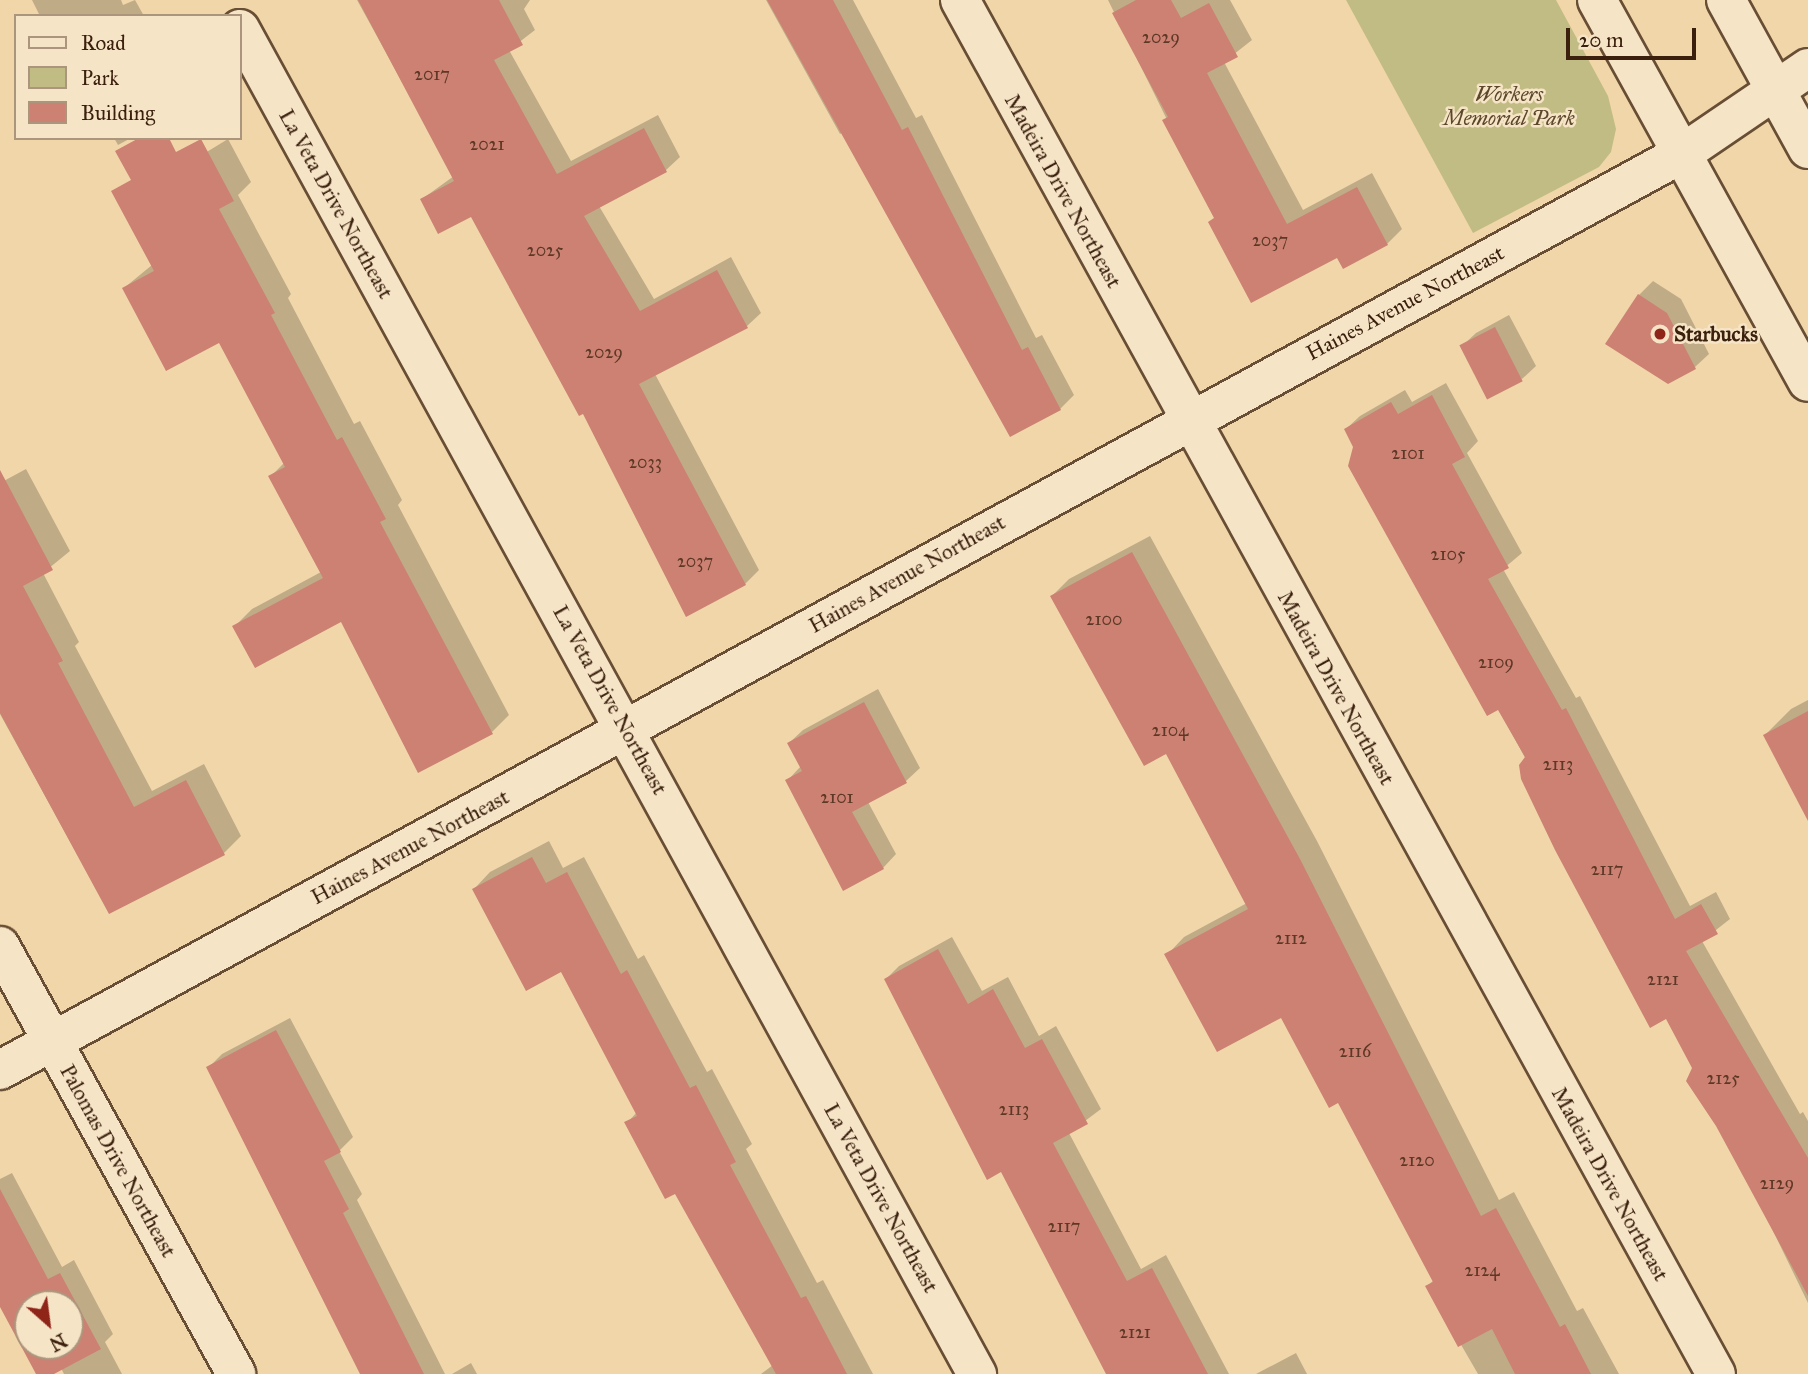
<!DOCTYPE html>
<html>
<head>
<meta charset="utf-8">
<style>
  body { margin:0 }
  #map { position:relative; width:1808px; height:1374px; overflow:hidden; background:#f1d6a9; font-family:"IM FELL Great Primer",serif }
  div>[style] { position:absolute }
  .green>* { inset:0; background:#c1bc83 }
  .shadow>* { inset:0; background:#0003 }
  .building>* { inset:0; background:#cc8173; transform-origin:0 0 }
  .roads { filter:drop-shadow(2px 0 #684e34) drop-shadow(-2px 0 #684e34) drop-shadow(0 2px #684e34) drop-shadow(0 -2px #684e34) }
  .minor>* { height:38px; margin:-19px; padding:0 19px; transform-origin:19px; border-radius:19px; background:#f6e4c7 }
  .secondary>* { height:38px; margin:-19px; padding:0 19px; transform-origin:19px; border-radius:19px; background:#f6e4c7 }
  .dots>* { width:19px; height:19px; translate:-50% -50%; box-sizing:border-box; border:4px solid #f6e4c7; border-radius:50% }
  span { translate:-50% -50%; white-space:nowrap; text-align:center; line-height:1.15; -webkit-text-stroke:5px #f6e4c7; paint-order:stroke }
  .number-label { font-size:18px; color:#5e3826 }
  .number-label span { -webkit-text-stroke-width:0 }
  .park-label { font-size:21px; color:#5c472a; font-style:italic }
  .street-label { font-size:21px; color:#3a200d }
  .poi-label { font-size:21px; color:#3a200d; font-weight:700 }
  .left { translate:0 -50%; text-align:left }
  .legend { position:absolute; left:14px; top:14px; width:228px; height:126px; box-sizing:border-box; background:#f6e4c7; border:2px solid #ab967d; margin:0; padding:9px 12px; list-style:none; font-size:21px; color:#3a200d }
  .legend li { display:flex; align-items:center; gap:14px; height:35px }
  .legend b { width:35px; border:2px solid #ab967d }
  .north { position:absolute; left:14px; top:1290px; width:70px; height:70px; box-sizing:border-box; background:#f6e4c7; border:2px solid #ab967d; border-radius:50%; rotate:152deg; font-size:19px; font-weight:700; line-height:28px; text-align:center; color:#3a200d }
  .north::after { content:''; display:block; margin:auto; width:24px; height:32px; background:#8f2418; clip-path:polygon(50% 0,100% 100%,50% 72%,0 100%) }
  .scale { position:absolute; left:1566px; top:28px; width:130px; height:32px; box-sizing:border-box; border:4px solid #3a200d; border-top:0; padding-left:9px; font-size:21px; line-height:24px; white-space:nowrap; color:#3a200d; -webkit-text-stroke:5px #f6e4c7; paint-order:stroke }
</style>
</head>
<body>
<div id="map">
  <div class="green">
    <i style="clip-path:polygon(1346px 0,1556px 0,1608px 96px,1616px 129px,1611px 152px,1599px 167px,1473px 233px)"></i>
  </div>
  <div class="shadow">
    <i style="clip-path:polygon(32px 0,121px 0,123px 5px,135px 0,144px 16px,40px 16px)"></i>
    <i style="clip-path:polygon(357px 0,530px 0,524px 9px,535px 30px,509px 50px,571px 161px,658px 115px,680px 157px,666px 170px,599px 206px,654px 299px,731px 257px,761px 313px,747px 326px,655px 374px,759px 570px,745px 584px,584px 412px,472px 214px,422px 199px,454px 176px)"></i>
    <i style="clip-path:polygon(766px 0,853px 0,916px 118px,922px 115px,1036px 338px,1042px 335px,1074px 395px,1060px 409px,1011px 435px,844px 132px,840px 134px)"></i>
    <i style="clip-path:polygon(1108px 0,1230px 0,1252px 40px,1224px 62px,1303px 210px,1372px 173px,1402px 229px,1387px 244px,1338px 255px,1215px 217px)"></i>
    <i style="clip-path:polygon(114px 138px,131px 138px,118px 145px)"></i>
    <i style="clip-path:polygon(228px 139px,251px 182px,238px 195px,291px 294px,288px 298px,354px 424px,360px 421px,402px 500px,398px 505px,509px 715px,492px 732px,341px 620px,234px 627px,252px 609px,321px 572px,270px 477px,285px 462px,220px 340px,124px 288px,152px 265px,141px 192px)"></i>
    <i style="clip-path:polygon(1653px 281px,1681px 299px,1709px 354px,1695px 367px,1668px 382px,1639px 295px)"></i>
    <i style="clip-path:polygon(1509px 315px,1536px 366px,1522px 379px,1462px 346px,1476px 333px)"></i>
    <i style="clip-path:polygon(1446px 383px,1478px 441px,1467px 453px,1522px 553px,1503px 569px,1576px 698px,1580px 696px,1690px 906px,1716px 892px,1730px 919px,1702px 941px,1800px 1114px,1803px 1112px,1808px 1121px,1808px 1303px,1694px 1068px,1346px 429px,1360px 416px,1405px 390px,1412px 402px)"></i>
    <i style="clip-path:polygon(26px 469px,70px 551px,43px 573px,79px 642px,75px 646px,152px 791px,204px 764px,241px 836px,224px 853px,109px 912px,0 714px,0 483px)"></i>
    <i style="clip-path:polygon(1150px 536px,1317px 841px,1499px 1200px,1514px 1192px,1577px 1311px,1583px 1308px,1619px 1374px,1478px 1374px,1427px 1286px,1434px 1280px,1338px 1101px,1282px 1016px,1167px 955px,1184px 937px,1247px 903px,1167px 752px,1052px 596px,1069px 579px)"></i>
    <i style="clip-path:polygon(878px 689px,920px 768px,906px 781px,868px 802px,896px 854px,883px 868px,787px 781px,801px 766px,789px 743px,803px 730px)"></i>
    <i style="clip-path:polygon(1808px 700px,1808px 817px,1765px 735px,1791px 709px)"></i>
    <i style="clip-path:polygon(549px 841px,563px 868px,584px 857px,638px 959px,644px 955px,707px 1072px,712px 1069px,752px 1144px,746px 1149px,817px 1283px,823px 1280px,873px 1374px,761px 1374px,773px 1365px,676px 1192px,627px 1123px,637px 1112px,561px 970px,474px 889px,490px 872px)"></i>
    <i style="clip-path:polygon(952px 937px,982px 991px,1008px 977px,1039px 1036px,1056px 1026px,1101px 1109px,1069px 1133px,1141px 1269px,1166px 1255px,1229px 1374px,1109px 1374px,1001px 1169px,886px 979px,899px 966px)"></i>
    <i style="clip-path:polygon(290px 1018px,353px 1137px,339px 1151px,362px 1194px,357px 1200px,445px 1374px,362px 1374px,208px 1068px,222px 1054px)"></i>
    <i style="clip-path:polygon(evenodd,12px 1173px,62px 1267px,74px 1260px,113px 1334px,105px 1342px,122px 1374px,64px 1374px,61px 1368px,38px 1374px,0 1301px,0 1179px,12px 1173px,28px 1304px,70px 1304px,70px 1346px,28px 1346px,28px 1304px)"></i>
    <i style="clip-path:polygon(1296px 1353px,1307px 1374px,1256px 1374px)"></i>
    <i style="clip-path:polygon(471px 1363px,477px 1374px,452px 1374px)"></i>
  </div>
  <div class="building">
    <i style="clip-path:polygon(358px 0,499px 0,523px 45px,494px 60px,557px 174px,644px 128px,667px 172px,584px 216px,640px 311px,717px 270px,748px 328px,639px 384px,746px 585px,686px 617px,583px 414px,579px 416px,471px 217px,438px 234px,420px 199px,454px 181px)"></i>
    <i style="clip-path:polygon(767px 0,833px 0,902px 130px,908px 127px,1022px 350px,1028px 347px,1061px 410px,1010px 437px)"></i>
    <i style="clip-path:polygon(1136px 0,1171px 0,1181px 18px,1209px 3px,1238px 57px,1207px 73px,1287px 224px,1357px 187px,1388px 245px,1343px 269px,1337px 258px,1251px 303px,1208px 222px,1214px 218px,1162px 120px,1168px 117px,1112px 13px)"></i>
    <i style="clip-path:polygon(139px 138px,169px 138px,176px 152px,201px 139px,234px 201px,219px 209px,275px 313px,271px 315px,337px 440px,342px 437px,386px 519px,380px 522px,493px 734px,418px 773px,341px 622px,255px 668px,232px 626px,323px 578px,268px 476px,285px 467px,219px 343px,166px 371px,122px 288px,154px 271px,111px 191px,131px 180px,115px 151px)"></i>
    <i style="clip-path:polygon(1638px 294px,1667px 313px,1696px 369px,1668px 384px,1605px 344px)"></i>
    <i style="left:1495px;top:327px;width:61px;height:40px;rotate:63deg"></i>
    <i style="clip-path:polygon(1432px 395px,1465px 457px,1452px 464px,1509px 568px,1488px 579px,1562px 710px,1566px 708px,1675px 919px,1701px 904px,1718px 934px,1686px 951px,1808px 1158px,1808px 1296px,1716px 1126px,1686px 1081px,1692px 1068px,1666px 1019px,1650px 1028px,1555px 850px,1521px 779px,1519px 765px,1525px 757px,1498px 710px,1487px 716px,1348px 466px,1353px 447px,1344px 429px,1391px 402px,1398px 414px)"></i>
    <i style="clip-path:polygon(0 470px,53px 570px,23px 586px,63px 661px,58px 663px,134px 807px,186px 780px,225px 855px,109px 914px,0 713px)"></i>
    <i style="clip-path:polygon(1132px 552px,1300px 859px,1481px 1216px,1496px 1208px,1560px 1327px,1565px 1324px,1591px 1374px,1515px 1374px,1492px 1329px,1458px 1347px,1425px 1286px,1433px 1282px,1338px 1103px,1329px 1108px,1281px 1018px,1217px 1052px,1164px 954px,1248px 909px,1166px 754px,1144px 766px,1050px 596px)"></i>
    <i style="clip-path:polygon(864px 702px,907px 783px,852px 812px,884px 869px,843px 891px,785px 780px,802px 771px,787px 743px)"></i>
    <i style="clip-path:polygon(1808px 711px,1808px 821px,1763px 735px)"></i>
    <i style="clip-path:polygon(532px 857px,546px 883px,567px 872px,621px 974px,627px 970px,690px 1088px,696px 1085px,736px 1162px,730px 1165px,801px 1298px,806px 1296px,847px 1374px,776px 1374px,675px 1194px,665px 1199px,624px 1122px,637px 1116px,561px 972px,526px 991px,472px 889px)"></i>
    <i style="clip-path:polygon(938px 949px,968px 1004px,993px 989px,1025px 1048px,1042px 1039px,1088px 1124px,1053px 1143px,1127px 1281px,1152px 1268px,1208px 1374px,1106px 1374px,1001px 1172px,987px 1180px,884px 979px)"></i>
    <i style="clip-path:polygon(276px 1030px,341px 1152px,324px 1161px,349px 1209px,343px 1213px,424px 1374px,360px 1374px,206px 1067px)"></i>
    <i style="clip-path:polygon(evenodd,0 1189px,48px 1279px,60px 1273px,101px 1349px,54px 1374px,36px 1374px,0 1307px,0 1189px,28px 1304px,70px 1304px,70px 1346px,28px 1346px,28px 1304px)"></i>
  </div>
  <div class="roads">
    <div class="minor">
      <i style="left:960px;top:0;width:1568px;rotate:61.18deg"></i>
      <i style="left:240px;top:29px;width:1534px;rotate:61.28deg"></i>
      <i style="left:0;top:946px;width:489px;rotate:61.1deg"></i>
      <i style="left:0;top:1070px;width:1917px;rotate:-28.58deg"></i>
      <i style="left:1683px;top:153px;width:151px;rotate:-34.2deg"></i>
    </div>
    <div class="secondary">
      <i style="left:1597px;top:0;width:436px;rotate:61.1deg"></i>
      <i style="left:1726px;top:0;width:170px;rotate:61.2deg"></i>
    </div>
  </div>
  <div class="dots">
    <i style="left:1660px;top:334px;background:#8f2418"></i>
  </div>
  <div class="number-label">
    <span style="left:1161px;top:37px">2029</span>
    <span style="left:432px;top:74px">2017</span>
    <span style="left:487px;top:144px">2021</span>
    <span style="left:1270px;top:240px">2037</span>
    <span style="left:545px;top:250px">2025</span>
    <span style="left:604px;top:352px">2029</span>
    <span style="left:1408px;top:453px">2101</span>
    <span style="left:645px;top:462px">2033</span>
    <span style="left:1448px;top:554px">2105</span>
    <span style="left:695px;top:561px">2037</span>
    <span style="left:1104px;top:619px">2100</span>
    <span style="left:1496px;top:662px">2109</span>
    <span style="left:1170px;top:730px">2104</span>
    <span style="left:1558px;top:764px">2113</span>
    <span style="left:837px;top:797px">2101</span>
    <span style="left:1607px;top:869px">2117</span>
    <span style="left:1291px;top:938px">2112</span>
    <span style="left:1663px;top:979px">2121</span>
    <span style="left:1355px;top:1051px">2116</span>
    <span style="left:1723px;top:1078px">2125</span>
    <span style="left:1014px;top:1109px">2113</span>
    <span style="left:1417px;top:1160px">2120</span>
    <span style="left:1777px;top:1183px">2129</span>
    <span style="left:1064px;top:1226px">2117</span>
    <span style="left:1482px;top:1270px">2124</span>
    <span style="left:1135px;top:1332px">2121</span>
  </div>
  <div class="park-label">
    <span style="left:1509px;top:106px">Workers<br>Memorial Park</span>
  </div>
  <div class="street-label">
    <span style="left:1063px;top:191px;rotate:61deg">Madeira Drive Northeast</span>
    <span style="left:336px;top:204px;rotate:61deg">La Veta Drive Northeast</span>
    <span style="left:1405px;top:303px;rotate:-28deg">Haines Avenue Northeast</span>
    <span style="left:907px;top:574px;rotate:-29deg">Haines Avenue Northeast</span>
    <span style="left:1336px;top:688px;rotate:61deg">Madeira Drive Northeast</span>
    <span style="left:610px;top:700px;rotate:61deg">La Veta Drive Northeast</span>
    <span style="left:410px;top:847px;rotate:-28deg">Haines Avenue Northeast</span>
    <span style="left:118px;top:1161px;rotate:61deg">Palomas Drive Northeast</span>
    <span style="left:1610px;top:1184px;rotate:61deg">Madeira Drive Northeast</span>
    <span style="left:881px;top:1198px;rotate:61deg">La Veta Drive Northeast</span>
  </div>
  <div class="poi-label">
    <span class="left" style="left:1674px;top:334px">Starbucks</span>
  </div>
  <ul class="legend">
  <li><b style="height:9px;background:#f6e4c7"></b>Road</li>
  <li><b style="height:19px;background:#c1bc83"></b>Park</li>
  <li><b style="height:19px;background:#cc8173"></b>Building</li>
  </ul>
  <div class="north">N</div>
  <div class="scale">20 m</div>
</div>
</body>
</html>
